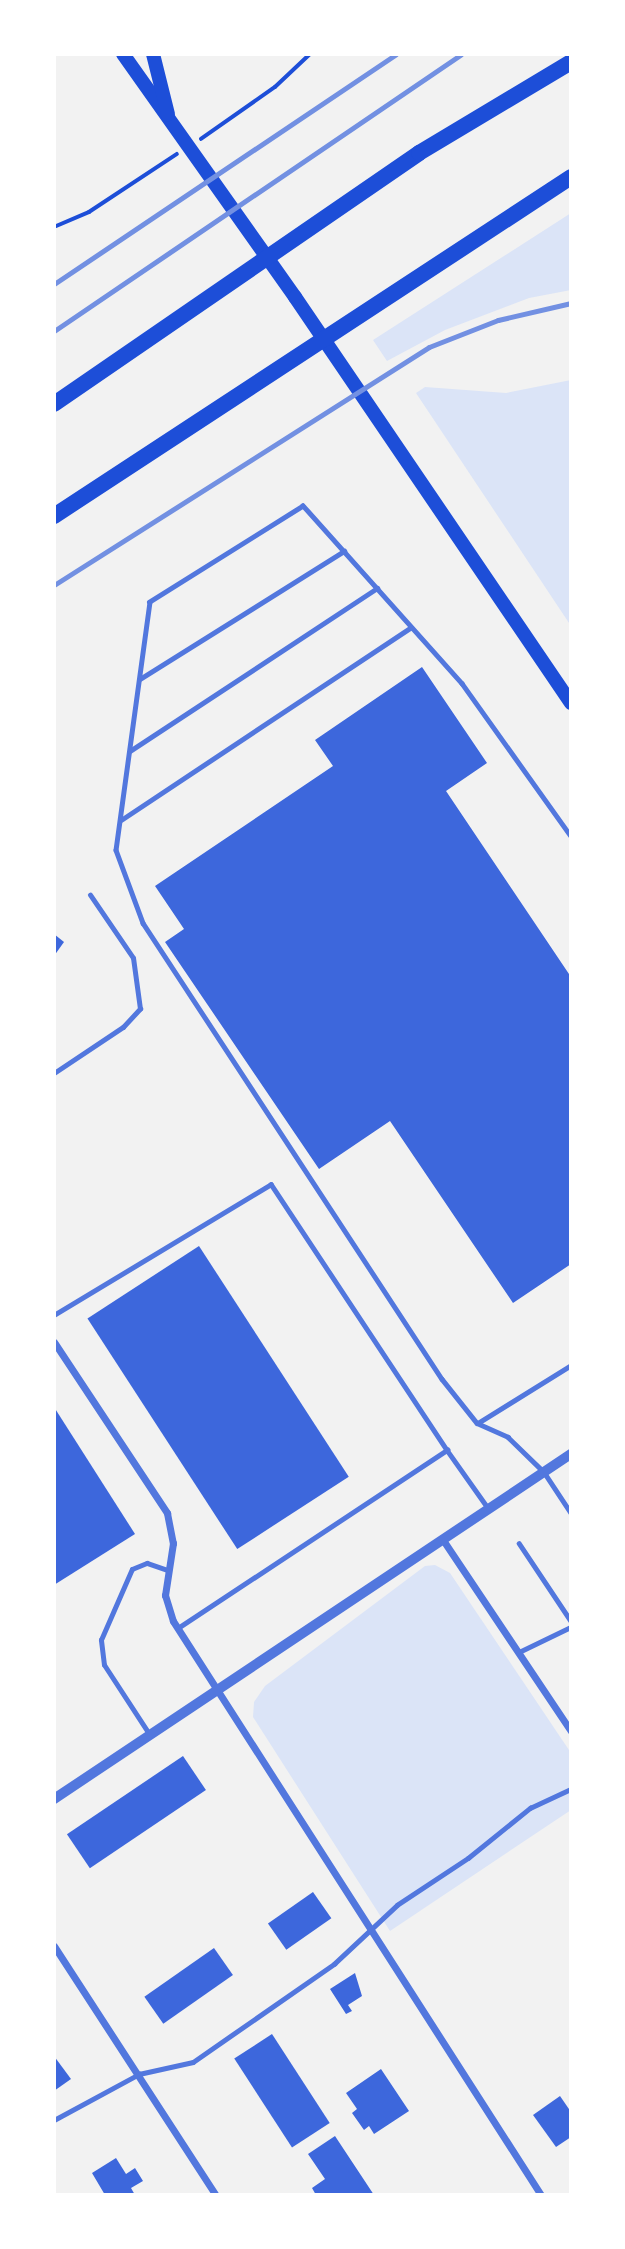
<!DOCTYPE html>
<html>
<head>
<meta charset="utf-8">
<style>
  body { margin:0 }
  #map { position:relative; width:625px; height:2249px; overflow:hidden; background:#f2f2f2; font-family:"Work Sans",sans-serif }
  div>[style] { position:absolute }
  .green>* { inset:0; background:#dbe4f7 }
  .building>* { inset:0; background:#3d67dc; transform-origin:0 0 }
  .path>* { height:3.5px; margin:-1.75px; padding:0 1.75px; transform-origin:1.75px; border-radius:1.75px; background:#1d4ed8 }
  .service>* { height:4.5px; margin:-2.25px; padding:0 2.25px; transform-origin:2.25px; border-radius:2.25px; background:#5277de }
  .minor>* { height:7px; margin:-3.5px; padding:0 3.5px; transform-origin:3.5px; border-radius:3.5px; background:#5277de }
  .tertiary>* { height:10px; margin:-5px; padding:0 5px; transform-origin:5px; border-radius:5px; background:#5277de }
  .primary>* { height:14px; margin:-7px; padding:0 7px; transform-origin:7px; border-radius:7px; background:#1d4ed8 }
  .motorway>* { height:16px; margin:-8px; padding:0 8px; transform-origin:8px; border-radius:8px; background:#1d4ed8 }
  .rail>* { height:5px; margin:-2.5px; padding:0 2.5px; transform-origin:2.5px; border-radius:2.5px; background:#7290e2 }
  span { translate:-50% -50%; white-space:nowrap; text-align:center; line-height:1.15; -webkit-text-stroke:7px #fff; paint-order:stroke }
  .frame { position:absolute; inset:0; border:56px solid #fff; pointer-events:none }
</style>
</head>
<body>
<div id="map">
  <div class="green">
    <i style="clip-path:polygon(571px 213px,571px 290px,529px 298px,445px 330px,387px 361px,373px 340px)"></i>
    <i style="clip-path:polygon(571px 380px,571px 626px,416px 393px,425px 387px,506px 393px)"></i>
    <i style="clip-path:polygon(435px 1565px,450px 1573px,571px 1753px,571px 1810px,390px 1931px,253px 1717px,254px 1702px,265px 1686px,425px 1566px)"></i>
  </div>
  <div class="building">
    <i style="clip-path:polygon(422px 667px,487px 763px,446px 791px,571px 977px,571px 1264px,513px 1303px,390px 1121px,319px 1169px,165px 942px,184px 929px,155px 886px,333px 766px,315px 740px)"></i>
    <i style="clip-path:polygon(54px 934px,64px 942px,54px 956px)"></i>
    <i style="left:199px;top:1246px;width:275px;height:133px;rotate:57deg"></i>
    <i style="clip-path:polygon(54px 1407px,135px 1534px,54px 1585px)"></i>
    <i style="left:183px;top:1756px;width:41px;height:140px;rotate:56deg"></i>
    <i style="left:313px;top:1892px;width:32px;height:55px;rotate:55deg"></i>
    <i style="left:214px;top:1948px;width:33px;height:85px;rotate:55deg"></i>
    <i style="clip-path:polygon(355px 1973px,362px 1996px,348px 2005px,352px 2011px,346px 2014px,330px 1989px)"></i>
    <i style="left:272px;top:2034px;width:106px;height:45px;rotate:57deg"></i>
    <i style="clip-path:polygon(54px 2056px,71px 2079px,54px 2091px)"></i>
    <i style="clip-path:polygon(381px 2069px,409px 2111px,374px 2134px,369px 2126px,364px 2130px,352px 2113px,357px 2109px,346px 2093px)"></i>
    <i style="clip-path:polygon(560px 2096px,571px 2112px,571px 2137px,556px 2147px,533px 2115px)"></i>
    <i style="clip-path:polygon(335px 2136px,374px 2195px,316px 2195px,312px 2188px,325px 2179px,308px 2154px)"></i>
    <i style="clip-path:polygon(116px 2158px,126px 2174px,135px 2168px,143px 2181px,131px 2188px,135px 2195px,105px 2195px,92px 2173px)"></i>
  </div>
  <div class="path">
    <i style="left:201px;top:139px;width:90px;rotate:-35.1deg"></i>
    <i style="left:275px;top:87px;width:48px;rotate:-43.3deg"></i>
    <i style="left:54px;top:227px;width:38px;rotate:-23deg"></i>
    <i style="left:89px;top:212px;width:105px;rotate:-33.4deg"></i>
  </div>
  <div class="service">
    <i style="left:140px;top:679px;width:241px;rotate:-32.1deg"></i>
    <i style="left:130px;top:751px;width:296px;rotate:-33.4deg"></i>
    <i style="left:121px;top:820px;width:348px;rotate:-33.6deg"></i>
    <i style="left:571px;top:837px;width:188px;rotate:-125.5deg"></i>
    <i style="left:462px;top:684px;width:239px;rotate:-131.8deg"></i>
    <i style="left:303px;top:506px;width:181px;rotate:147.9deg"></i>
    <i style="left:150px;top:602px;width:250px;rotate:97.8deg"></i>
    <i style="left:116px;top:850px;width:78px;rotate:69.7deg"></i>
    <i style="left:143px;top:923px;width:545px;rotate:56.75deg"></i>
    <i style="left:442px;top:1379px;width:56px;rotate:51.5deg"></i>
    <i style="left:477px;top:1423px;width:34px;rotate:24deg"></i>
    <i style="left:508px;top:1437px;width:50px;rotate:44.2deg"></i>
    <i style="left:544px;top:1472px;width:49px;rotate:56.6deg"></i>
    <i style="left:54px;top:1073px;width:83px;rotate:-33.7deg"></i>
    <i style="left:123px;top:1027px;width:25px;rotate:-47deg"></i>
    <i style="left:140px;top:1009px;width:51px;rotate:-97.8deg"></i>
    <i style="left:133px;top:958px;width:76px;rotate:-124.3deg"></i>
    <i style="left:54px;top:1315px;width:253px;rotate:-31.1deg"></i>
    <i style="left:271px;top:1184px;width:319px;rotate:56.5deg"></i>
    <i style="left:478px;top:1423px;width:110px;rotate:-31.9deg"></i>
    <i style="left:519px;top:1543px;width:94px;rotate:56.3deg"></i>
    <i style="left:178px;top:1628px;width:323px;rotate:-33.5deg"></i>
    <i style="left:447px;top:1450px;width:71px;rotate:54.7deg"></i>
    <i style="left:519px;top:1652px;width:58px;rotate:-25.7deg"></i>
    <i style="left:149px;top:1734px;width:82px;rotate:-123.1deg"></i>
    <i style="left:104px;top:1665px;width:25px;rotate:-97deg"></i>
    <i style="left:101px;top:1640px;width:77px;rotate:-66.4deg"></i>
    <i style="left:132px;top:1569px;width:16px;rotate:-22deg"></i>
    <i style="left:147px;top:1563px;width:21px;rotate:19deg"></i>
    <i style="left:54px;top:2120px;width:97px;rotate:-28.4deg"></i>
    <i style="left:139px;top:2074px;width:55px;rotate:-12.5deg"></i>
    <i style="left:193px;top:2062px;width:172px;rotate:-34.8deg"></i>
    <i style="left:334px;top:1964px;width:86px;rotate:-43.1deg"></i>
    <i style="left:397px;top:1905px;width:85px;rotate:-33.5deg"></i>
    <i style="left:468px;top:1858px;width:80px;rotate:-38.9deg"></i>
    <i style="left:530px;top:1808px;width:45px;rotate:-24.9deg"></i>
  </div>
  <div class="minor">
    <i style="left:54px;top:1342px;width:205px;rotate:56.5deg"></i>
    <i style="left:167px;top:1513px;width:31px;rotate:79deg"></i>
    <i style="left:173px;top:1543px;width:53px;rotate:98.7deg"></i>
    <i style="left:165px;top:1595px;width:27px;rotate:73deg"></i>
    <i style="left:173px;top:1621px;width:682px;rotate:57.34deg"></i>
    <i style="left:443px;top:1540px;width:230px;rotate:56.2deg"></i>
    <i style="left:54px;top:1946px;width:297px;rotate:57deg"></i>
  </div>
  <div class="tertiary">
    <i style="left:54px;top:1799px;width:622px;rotate:-33.72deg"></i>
  </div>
  <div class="primary">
    <i style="left:123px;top:54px;width:298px;rotate:54.7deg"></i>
    <i style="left:295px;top:297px;width:491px;rotate:55.8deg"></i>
    <i style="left:153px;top:54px;width:62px;rotate:76deg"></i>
  </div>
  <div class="motorway">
    <i style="left:54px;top:404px;width:443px;rotate:-34.5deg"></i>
    <i style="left:419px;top:153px;width:177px;rotate:-30.9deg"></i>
    <i style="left:54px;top:516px;width:618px;rotate:-33.25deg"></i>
  </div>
  <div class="rail">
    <i style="left:54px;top:284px;width:412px;rotate:-33.9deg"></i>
    <i style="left:54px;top:331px;width:492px;rotate:-34.2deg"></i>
    <i style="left:54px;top:585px;width:444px;rotate:-32.4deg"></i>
    <i style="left:429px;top:347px;width:74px;rotate:-21.4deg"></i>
    <i style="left:498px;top:320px;width:75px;rotate:-13.1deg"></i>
  </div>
  <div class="frame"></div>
</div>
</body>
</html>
